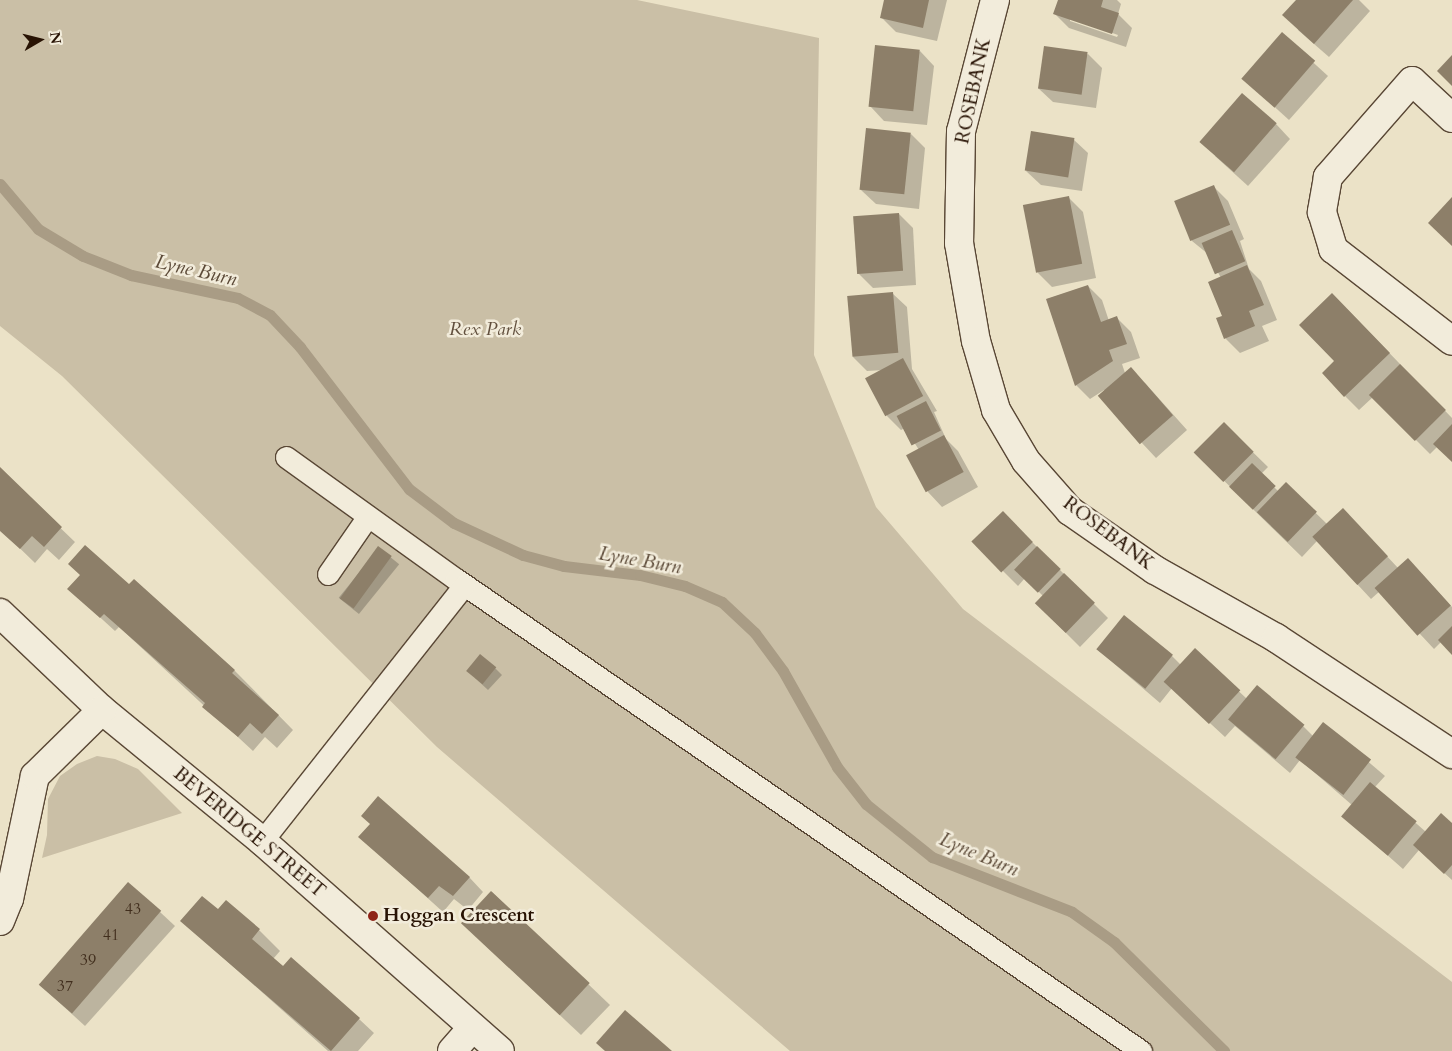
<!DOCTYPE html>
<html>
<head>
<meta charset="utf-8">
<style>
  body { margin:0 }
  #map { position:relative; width:1452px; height:1051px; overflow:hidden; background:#ebe2c7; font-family:Cardo,serif }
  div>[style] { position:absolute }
  .green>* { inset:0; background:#cabfa6 }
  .shadow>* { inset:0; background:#0003; transform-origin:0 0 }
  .stream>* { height:11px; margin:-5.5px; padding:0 5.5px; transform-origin:5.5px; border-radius:5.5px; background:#a99c85 }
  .building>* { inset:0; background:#8d7f69; transform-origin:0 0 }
  .roads { filter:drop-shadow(1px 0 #594735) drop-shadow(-1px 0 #594735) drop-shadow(0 1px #594735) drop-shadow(0 -1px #594735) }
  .service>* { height:21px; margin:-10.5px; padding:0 10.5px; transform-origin:10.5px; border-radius:10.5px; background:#f2ecdb }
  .minor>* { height:28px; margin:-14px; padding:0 14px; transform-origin:14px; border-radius:14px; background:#f2ecdb }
  .dots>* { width:14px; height:14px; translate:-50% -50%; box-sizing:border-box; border:2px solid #f2ecdb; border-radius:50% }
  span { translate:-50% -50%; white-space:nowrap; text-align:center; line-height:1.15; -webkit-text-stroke:5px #f2ecdb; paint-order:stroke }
  .number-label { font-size:16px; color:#412e1d }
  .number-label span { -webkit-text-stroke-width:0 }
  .street-label { font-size:19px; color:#281304 }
  .park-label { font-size:19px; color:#614f3d; font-style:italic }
  .poi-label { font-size:19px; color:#281304; font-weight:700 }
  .left { translate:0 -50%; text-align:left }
  .water-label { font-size:20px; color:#5c4a38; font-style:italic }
  .north { position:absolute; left:15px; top:15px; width:50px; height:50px; -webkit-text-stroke:4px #f2ecdb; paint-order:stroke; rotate:82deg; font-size:14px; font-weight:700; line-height:20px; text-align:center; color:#281304 }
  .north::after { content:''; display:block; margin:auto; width:18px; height:22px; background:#281304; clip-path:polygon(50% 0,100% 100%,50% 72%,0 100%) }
</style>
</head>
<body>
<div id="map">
  <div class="green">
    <i style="clip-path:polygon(0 0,637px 0,819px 38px,814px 355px,876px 507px,963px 609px,1452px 982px,1452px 1051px,790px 1051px,437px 747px,62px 376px,0 326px)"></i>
    <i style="clip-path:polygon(97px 756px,115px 759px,138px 769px,182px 813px,42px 858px,47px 835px,48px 799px,60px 776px,77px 764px)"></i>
  </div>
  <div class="shadow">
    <i style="clip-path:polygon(885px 0,947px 0,937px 41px,896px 32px,881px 17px)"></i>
    <i style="clip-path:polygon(evenodd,1059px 0,1117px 0,1121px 4px,1118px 14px,1132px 28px,1126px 47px,1069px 28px,1054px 13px,1059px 0,1070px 18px,1118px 35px,1117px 37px,1070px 21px,1070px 18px)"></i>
    <i style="clip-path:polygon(1297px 0,1359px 0,1370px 11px,1329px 57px,1298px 30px)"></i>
    <i style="clip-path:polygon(1282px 34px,1328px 76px,1289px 120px,1258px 92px)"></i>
    <i style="clip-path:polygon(920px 51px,934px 66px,927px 125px,884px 121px,870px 106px)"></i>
    <i style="clip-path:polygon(1088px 54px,1102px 68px,1096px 108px,1053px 102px,1038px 88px)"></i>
    <i style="clip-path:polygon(1276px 124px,1290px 139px,1248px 186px,1215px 156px)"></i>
    <i style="clip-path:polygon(911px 134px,925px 148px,919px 209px,876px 204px,861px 190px)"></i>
    <i style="clip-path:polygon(1073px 139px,1088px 153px,1082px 191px,1041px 185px,1026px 171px)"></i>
    <i style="clip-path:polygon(1214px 187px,1228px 201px,1244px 239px,1240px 241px,1249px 269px,1261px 281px,1277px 320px,1262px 326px,1269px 341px,1240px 353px,1226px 339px,1218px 319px,1223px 316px,1221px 278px,1208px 254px,1192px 241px,1176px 203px)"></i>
    <i style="clip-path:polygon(1068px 197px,1083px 212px,1096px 278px,1052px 287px,1038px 273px)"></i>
    <i style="clip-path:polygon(899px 214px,913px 228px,916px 285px,873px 288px,858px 273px)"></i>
    <i style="clip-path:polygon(1088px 286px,1102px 300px,1109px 321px,1117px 318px,1131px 332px,1140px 358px,1122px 364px,1125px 373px,1145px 383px,1187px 430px,1156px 458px,1142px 443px,1104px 390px,1090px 399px,1076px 385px,1048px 299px)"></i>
    <i style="clip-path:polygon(892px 293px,907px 307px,912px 369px,937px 411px,934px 412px,946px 439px,958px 451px,978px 487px,942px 507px,928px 492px,919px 450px,905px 428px,901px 430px,887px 416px,884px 370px,867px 371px,853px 357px)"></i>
    <i style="clip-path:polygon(1347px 309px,1452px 418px,1452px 461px,1437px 447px,1430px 454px,1373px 397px,1359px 410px,1345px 396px,1336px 361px)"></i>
    <i style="clip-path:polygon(1224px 424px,1268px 467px,1261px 474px,1279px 492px,1286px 484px,1327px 524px,1357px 524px,1398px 568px,1422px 574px,1452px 607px,1452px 653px,1441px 642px,1434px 649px,1380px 591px,1371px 599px,1317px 541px,1302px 557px,1210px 467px)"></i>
    <i style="clip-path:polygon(0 470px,75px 542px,59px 560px,47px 549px,35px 563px,0 529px)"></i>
    <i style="clip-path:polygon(1003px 513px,1108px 618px,1080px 647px,1036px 603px,1043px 596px,1025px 578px,1018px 586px,974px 542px)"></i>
    <i style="left:379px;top:548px;width:26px;height:64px;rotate:39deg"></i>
    <i style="clip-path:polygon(129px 586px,234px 670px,293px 730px,277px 748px,265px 737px,253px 751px,119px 627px,115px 631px,69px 589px)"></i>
    <i style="clip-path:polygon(1097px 649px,1172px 656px,1181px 665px,1195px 650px,1247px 699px,1303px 726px,1313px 736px,1324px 724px,1385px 776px,1375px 787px,1426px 832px,1452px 824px,1452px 880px,1419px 850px,1403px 869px,1343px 816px,1352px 805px,1300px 760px,1290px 773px,1235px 726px,1225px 737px,1172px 688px,1160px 703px)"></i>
    <i style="clip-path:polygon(495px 668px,502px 675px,488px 690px,475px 678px)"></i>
    <i style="clip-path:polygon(371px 824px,469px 877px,483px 892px,468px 910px,454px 899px,443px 912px,360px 837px)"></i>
    <i style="clip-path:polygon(492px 892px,610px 1005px,581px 1035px,484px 944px)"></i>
    <i style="clip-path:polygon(218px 911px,259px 930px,280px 951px,273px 959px,359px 1019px,374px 1033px,358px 1051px,328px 1051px,182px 921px)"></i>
    <i style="clip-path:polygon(160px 912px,175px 926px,85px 1026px,39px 984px)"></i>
  </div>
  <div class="stream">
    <i style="left:0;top:184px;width:59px;rotate:49.8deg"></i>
    <i style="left:38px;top:229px;width:52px;rotate:31deg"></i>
    <i style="left:83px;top:256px;width:52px;rotate:21.6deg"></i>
    <i style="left:131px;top:275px;width:109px;rotate:12.1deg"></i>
    <i style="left:238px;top:298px;width:36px;rotate:28deg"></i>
    <i style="left:270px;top:315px;width:44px;rotate:46.8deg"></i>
    <i style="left:300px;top:347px;width:179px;rotate:52.5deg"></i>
    <i style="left:409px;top:489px;width:56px;rotate:37.1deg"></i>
    <i style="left:454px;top:523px;width:76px;rotate:24.9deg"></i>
    <i style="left:523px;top:555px;width:42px;rotate:15deg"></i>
    <i style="left:564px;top:566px;width:77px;rotate:6.8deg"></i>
    <i style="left:640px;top:575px;width:46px;rotate:13.7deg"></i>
    <i style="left:685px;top:586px;width:40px;rotate:23.4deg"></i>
    <i style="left:722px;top:602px;width:45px;rotate:43.2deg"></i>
    <i style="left:755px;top:633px;width:47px;rotate:53.6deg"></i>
    <i style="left:783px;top:671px;width:110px;rotate:60.6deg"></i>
    <i style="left:837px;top:767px;width:47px;rotate:51.9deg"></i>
    <i style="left:866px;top:804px;width:85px;rotate:38.8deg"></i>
    <i style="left:932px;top:857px;width:150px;rotate:21.4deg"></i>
    <i style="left:1072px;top:912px;width:52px;rotate:35.5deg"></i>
    <i style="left:1114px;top:942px;width:155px;rotate:44.7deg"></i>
  </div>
  <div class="building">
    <i style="clip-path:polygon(884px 0,929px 0,923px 28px,880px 18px)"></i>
    <i style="clip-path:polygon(1058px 0,1103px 0,1101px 7px,1119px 13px,1112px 34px,1053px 14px)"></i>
    <i style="clip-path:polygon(1296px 0,1353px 0,1314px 44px,1282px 15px)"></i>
    <i style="left:1282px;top:32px;width:44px;height:62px;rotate:41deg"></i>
    <i style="left:875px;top:45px;width:45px;height:62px;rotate:6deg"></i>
    <i style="left:1044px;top:46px;width:44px;height:43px;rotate:8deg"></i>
    <i style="clip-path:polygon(1452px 55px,1452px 86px,1437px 71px)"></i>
    <i style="left:1242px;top:93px;width:46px;height:65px;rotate:41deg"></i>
    <i style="left:866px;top:128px;width:45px;height:62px;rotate:6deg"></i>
    <i style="left:1031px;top:131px;width:44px;height:40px;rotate:9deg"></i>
    <i style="left:1214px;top:185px;width:43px;height:43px;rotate:68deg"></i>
    <i style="left:1069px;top:196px;width:69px;height:47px;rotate:79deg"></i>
    <i style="clip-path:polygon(1452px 197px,1452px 246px,1428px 223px)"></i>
    <i style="left:899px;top:213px;width:58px;height:46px;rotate:86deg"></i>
    <i style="left:1232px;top:230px;width:34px;height:33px;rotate:67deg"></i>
    <i style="clip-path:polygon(1247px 265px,1264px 305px,1249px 311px,1255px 326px,1224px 339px,1216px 318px,1222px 316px,1208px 282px)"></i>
    <i style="clip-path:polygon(1088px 285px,1101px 322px,1117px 316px,1127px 344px,1109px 350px,1113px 361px,1075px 386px,1046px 299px)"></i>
    <i style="left:893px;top:292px;width:61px;height:46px;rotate:85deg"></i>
    <i style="clip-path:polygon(1332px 293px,1390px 353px,1344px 397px,1322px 373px,1334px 361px,1299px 325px)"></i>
    <i style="left:903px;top:358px;width:43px;height:43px;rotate:62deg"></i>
    <i style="left:1400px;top:364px;width:65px;height:44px;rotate:45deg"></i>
    <i style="left:1131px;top:367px;width:64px;height:44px;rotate:49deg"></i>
    <i style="left:926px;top:401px;width:33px;height:33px;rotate:63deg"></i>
    <i style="left:1224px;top:422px;width:42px;height:43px;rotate:45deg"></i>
    <i style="clip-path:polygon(1452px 424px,1452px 462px,1433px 444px)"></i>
    <i style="left:944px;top:435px;width:42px;height:43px;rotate:62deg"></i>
    <i style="left:1252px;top:463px;width:33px;height:33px;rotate:44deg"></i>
    <i style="clip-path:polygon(0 467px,62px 527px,44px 547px,32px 536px,20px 549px,0 531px)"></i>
    <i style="left:1286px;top:482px;width:43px;height:42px;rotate:44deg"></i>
    <i style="left:1343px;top:508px;width:66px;height:42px;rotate:47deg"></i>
    <i style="left:1003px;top:511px;width:43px;height:44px;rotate:46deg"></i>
    <i style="clip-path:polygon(85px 545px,129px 584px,134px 579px,235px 670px,232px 673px,279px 715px,262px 734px,250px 723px,238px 737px,202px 707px,205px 703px,104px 614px,100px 618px,67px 589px,80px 575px,68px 564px)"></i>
    <i style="left:378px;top:546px;width:17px;height:65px;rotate:36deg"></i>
    <i style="left:1037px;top:546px;width:33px;height:33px;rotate:44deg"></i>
    <i style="left:1408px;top:558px;width:64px;height:45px;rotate:48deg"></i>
    <i style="left:1064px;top:573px;width:43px;height:42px;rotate:44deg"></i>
    <i style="left:1124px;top:615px;width:63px;height:44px;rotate:39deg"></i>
    <i style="clip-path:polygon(1452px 626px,1452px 655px,1438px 640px)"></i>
    <i style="left:1195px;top:648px;width:62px;height:46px;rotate:43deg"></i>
    <i style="left:480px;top:654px;width:21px;height:22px;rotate:39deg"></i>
    <i style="left:1257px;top:685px;width:62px;height:45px;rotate:40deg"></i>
    <i style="left:1323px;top:722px;width:61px;height:45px;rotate:38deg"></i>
    <i style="left:1370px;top:782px;width:61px;height:45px;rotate:40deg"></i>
    <i style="clip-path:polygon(378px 796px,470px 877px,453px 896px,439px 886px,428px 898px,358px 837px,370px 824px,361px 816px)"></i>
    <i style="clip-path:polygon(1441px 813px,1452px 823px,1452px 865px,1444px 874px,1413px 845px)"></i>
    <i style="left:128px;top:882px;width:44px;height:136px;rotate:41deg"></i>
    <i style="left:491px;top:891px;width:135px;height:44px;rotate:43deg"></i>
    <i style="clip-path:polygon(202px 896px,218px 909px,226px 900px,260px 929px,252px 939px,283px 966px,291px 957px,360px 1018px,331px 1051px,180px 921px)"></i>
    <i style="clip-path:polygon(625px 1010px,672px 1051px,605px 1051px,596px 1043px)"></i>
  </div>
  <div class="roads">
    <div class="service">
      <i style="left:286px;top:457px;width:209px;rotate:35.7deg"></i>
      <i style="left:456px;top:579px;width:832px;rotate:34.57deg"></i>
      <i style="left:328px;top:574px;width:70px;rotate:-55.4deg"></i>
      <i style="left:262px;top:841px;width:326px;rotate:-51.7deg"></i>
    </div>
    <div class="minor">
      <i style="left:995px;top:0;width:135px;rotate:104.5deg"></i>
      <i style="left:961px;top:131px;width:112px;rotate:91deg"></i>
      <i style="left:959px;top:243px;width:99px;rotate:80.2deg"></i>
      <i style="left:976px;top:341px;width:72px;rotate:73.8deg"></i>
      <i style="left:996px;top:410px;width:59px;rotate:59.5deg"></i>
      <i style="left:1026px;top:461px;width:67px;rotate:48.7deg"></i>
      <i style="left:1070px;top:511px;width:103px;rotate:34.8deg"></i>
      <i style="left:1155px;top:570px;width:139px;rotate:29.3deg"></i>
      <i style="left:1276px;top:638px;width:211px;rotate:33.4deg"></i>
      <i style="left:1452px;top:118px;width:54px;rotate:-137.2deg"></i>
      <i style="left:1412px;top:81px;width:128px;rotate:131.2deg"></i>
      <i style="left:1328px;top:177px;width:36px;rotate:100deg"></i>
      <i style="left:1322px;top:212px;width:39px;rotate:73deg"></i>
      <i style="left:1333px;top:249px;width:150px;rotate:37.7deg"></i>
      <i style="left:0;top:613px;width:141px;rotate:43.6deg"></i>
      <i style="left:102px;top:710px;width:207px;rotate:39.3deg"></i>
      <i style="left:262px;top:841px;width:317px;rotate:41.4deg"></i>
      <i style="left:0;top:921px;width:24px;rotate:-68deg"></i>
      <i style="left:9px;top:899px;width:126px;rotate:-78.1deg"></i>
      <i style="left:35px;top:776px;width:94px;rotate:-44.6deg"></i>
      <i style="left:452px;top:1051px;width:30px;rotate:-49deg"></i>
    </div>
  </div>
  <div class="dots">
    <i style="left:373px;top:916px;background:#8f2418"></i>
  </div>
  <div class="number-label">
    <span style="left:133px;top:909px">43</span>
    <span style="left:111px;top:935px">41</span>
    <span style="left:88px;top:960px">39</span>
    <span style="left:65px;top:986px">37</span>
  </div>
  <div class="street-label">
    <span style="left:974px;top:91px;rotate:-78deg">ROSEBANK</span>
    <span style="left:1108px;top:534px;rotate:37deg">ROSEBANK</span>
    <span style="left:249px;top:833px;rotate:40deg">BEVERIDGE STREET</span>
  </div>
  <div class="park-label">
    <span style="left:485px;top:330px">Rex Park</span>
  </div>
  <div class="poi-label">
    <span class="left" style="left:383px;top:916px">Hoggan Crescent</span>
  </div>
  <div class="water-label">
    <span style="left:196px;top:270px;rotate:13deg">Lyne Burn</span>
    <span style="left:640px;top:560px;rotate:10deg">Lyne Burn</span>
    <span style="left:979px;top:854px;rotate:23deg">Lyne Burn</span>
  </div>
  <div class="north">N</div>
</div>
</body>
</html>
